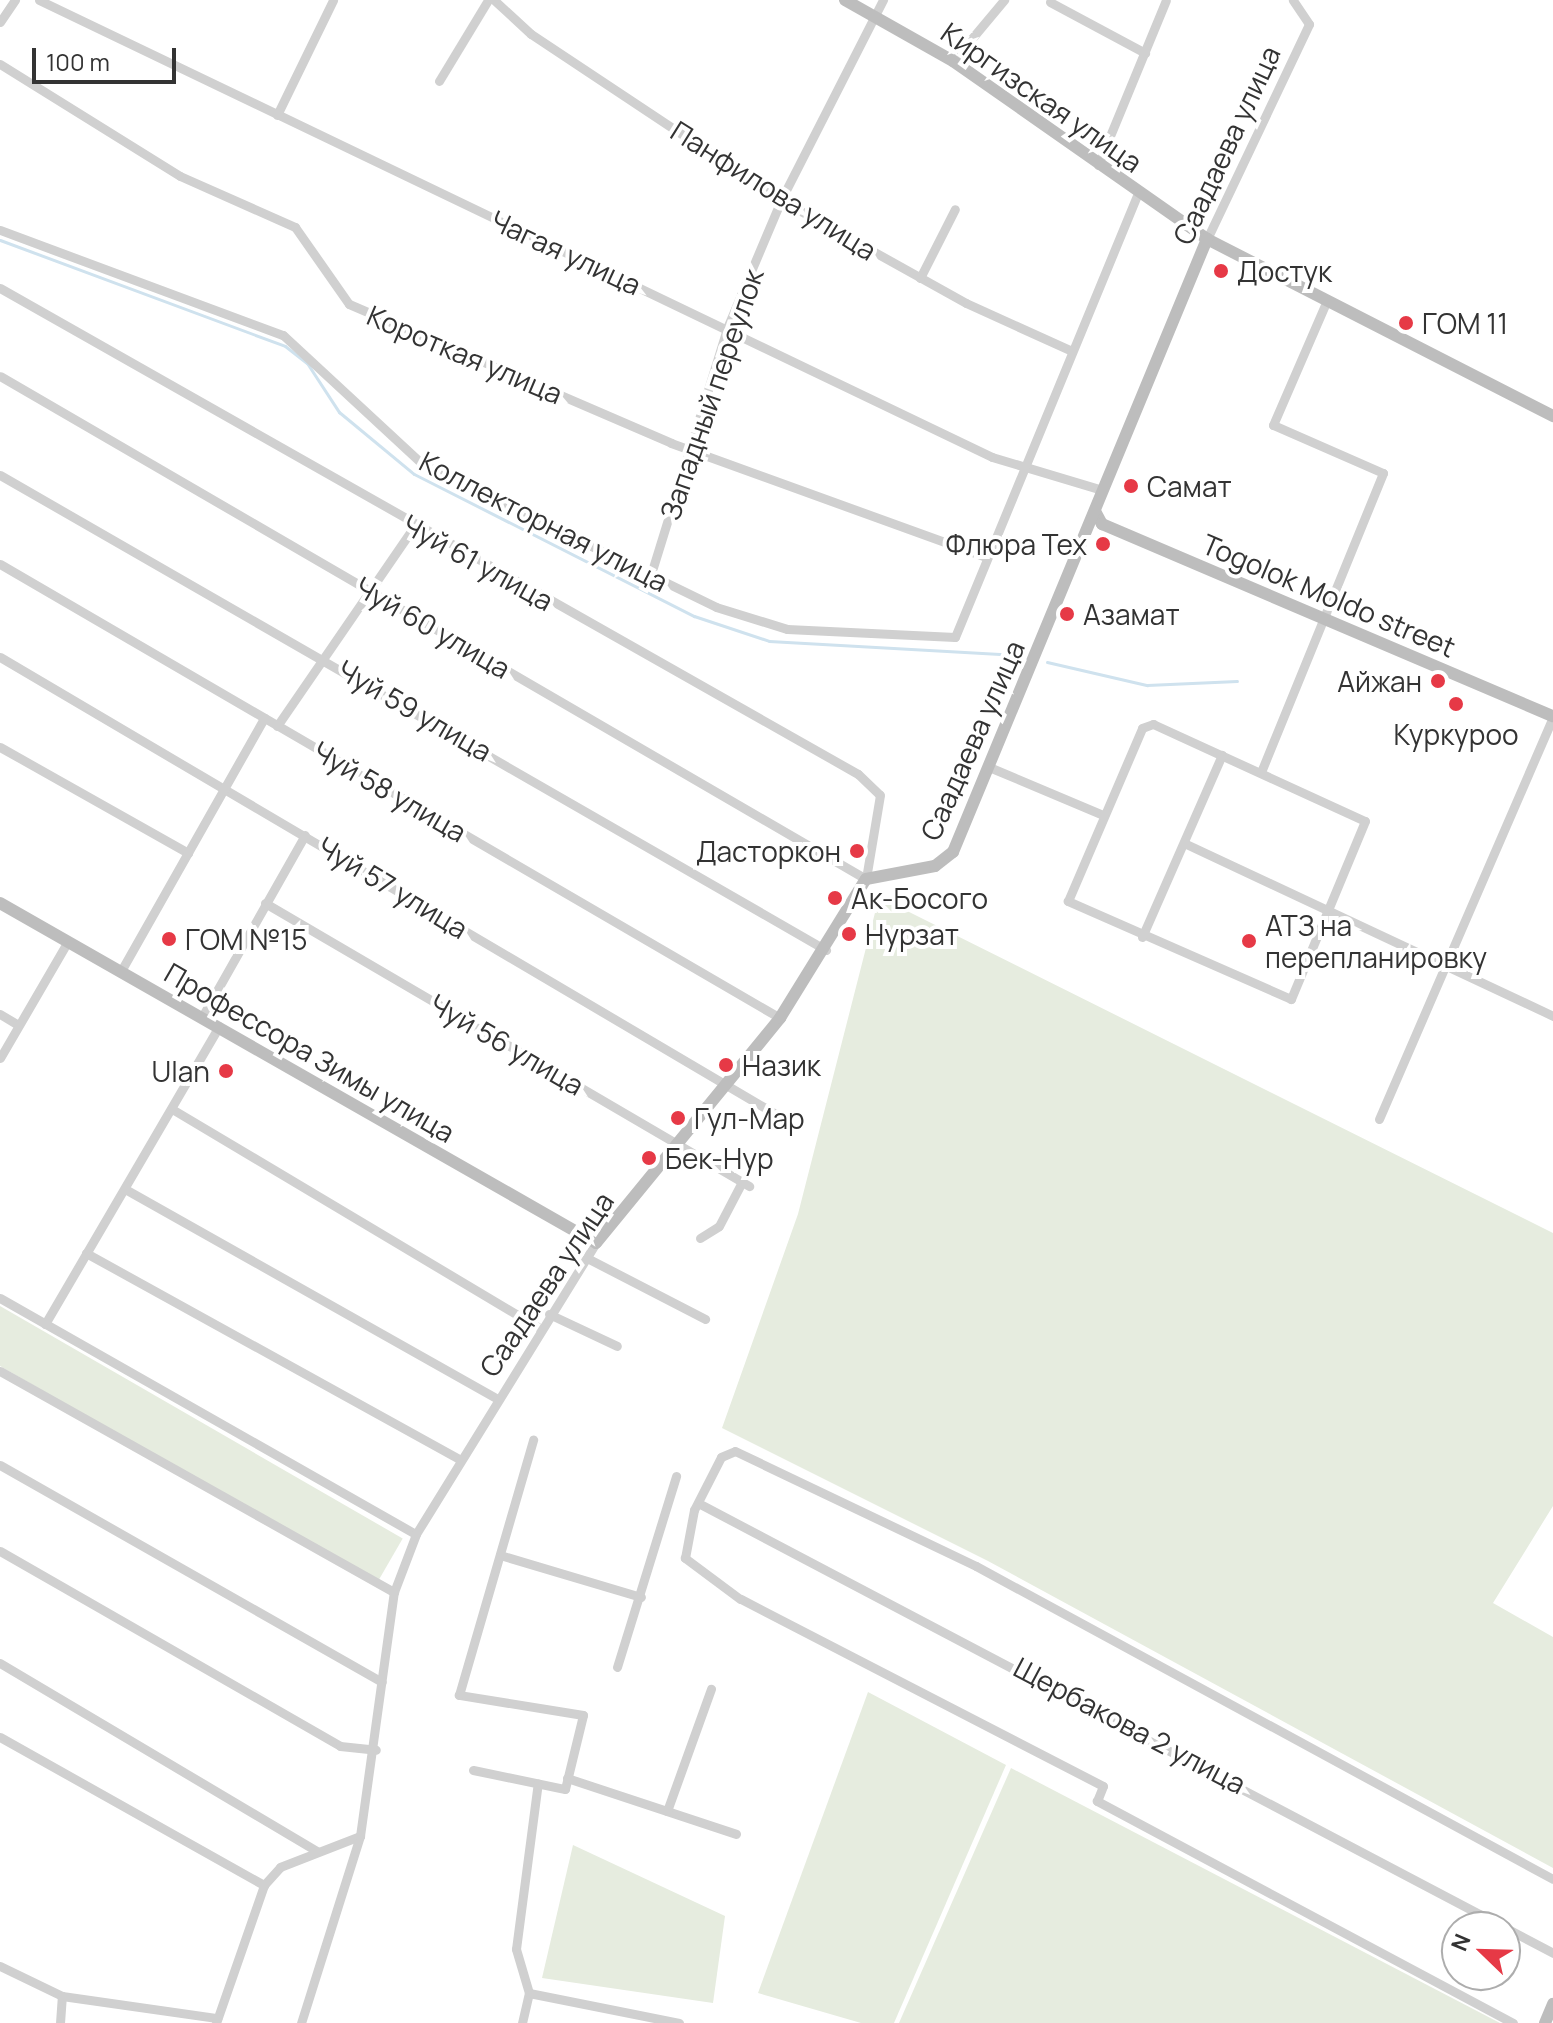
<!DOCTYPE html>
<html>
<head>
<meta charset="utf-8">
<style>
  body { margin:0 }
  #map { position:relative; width:1553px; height:2023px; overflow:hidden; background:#fff; font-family:Manrope,sans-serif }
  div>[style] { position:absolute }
  .green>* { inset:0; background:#e6ecdf; transform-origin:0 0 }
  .stream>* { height:3px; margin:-1.5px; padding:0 1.5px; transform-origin:1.5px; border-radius:1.5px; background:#cfe2ee }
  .street>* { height:9px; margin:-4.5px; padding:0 4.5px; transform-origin:4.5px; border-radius:4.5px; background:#d0d0d0 }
  .secondary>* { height:12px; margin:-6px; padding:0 6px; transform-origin:6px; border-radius:6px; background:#bdbdbd }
  .dots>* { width:22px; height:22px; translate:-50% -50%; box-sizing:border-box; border:4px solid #fff; border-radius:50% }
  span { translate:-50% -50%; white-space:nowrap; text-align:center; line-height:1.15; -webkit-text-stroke:8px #fff; paint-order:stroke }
  .street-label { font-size:28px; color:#333 }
  .poi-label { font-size:28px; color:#333 }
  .left { translate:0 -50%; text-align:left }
  .right { translate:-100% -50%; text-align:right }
  .north { position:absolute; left:1441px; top:1911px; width:80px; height:80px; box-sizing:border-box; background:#fff; border:2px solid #adadad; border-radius:50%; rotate:293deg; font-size:22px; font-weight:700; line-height:32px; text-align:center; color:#333 }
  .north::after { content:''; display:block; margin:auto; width:28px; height:36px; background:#e63946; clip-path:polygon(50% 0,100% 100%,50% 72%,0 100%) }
  .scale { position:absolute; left:32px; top:48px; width:144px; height:36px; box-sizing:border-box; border:4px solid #333; border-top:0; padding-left:10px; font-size:24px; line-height:28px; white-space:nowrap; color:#333; -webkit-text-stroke:6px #fff; paint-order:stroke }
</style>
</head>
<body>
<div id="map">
  <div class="green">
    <i style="clip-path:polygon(879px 897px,1553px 1233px,1553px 1506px,1493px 1603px,1553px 1637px,1553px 1868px,988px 1561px,722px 1428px,798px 1214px)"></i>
    <i style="left:0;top:1306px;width:465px;height:52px;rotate:30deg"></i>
    <i style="clip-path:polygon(868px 1692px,1006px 1765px,894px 2023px,861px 2023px,758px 1993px)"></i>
    <i style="clip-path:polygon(1011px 1768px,1500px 2023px,899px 2023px)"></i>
    <i style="clip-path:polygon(573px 1845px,725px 1916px,713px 2003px,542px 1978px)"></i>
  </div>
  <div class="stream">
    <i style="left:0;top:240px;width:304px;rotate:20.4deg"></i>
    <i style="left:285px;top:346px;width:28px;rotate:38deg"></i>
    <i style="left:307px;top:363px;width:59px;rotate:56.9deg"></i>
    <i style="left:339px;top:412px;width:97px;rotate:39.6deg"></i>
    <i style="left:414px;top:474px;width:314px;rotate:26.9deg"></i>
    <i style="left:694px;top:616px;width:79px;rotate:18.4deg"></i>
    <i style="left:769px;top:641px;width:250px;rotate:3.2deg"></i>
    <i style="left:1047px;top:662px;width:103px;rotate:13deg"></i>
    <i style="left:1147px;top:685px;width:90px;rotate:-2.5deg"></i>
  </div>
  <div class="street">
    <i style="left:39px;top:0;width:1057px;rotate:25.62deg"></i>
    <i style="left:992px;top:457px;width:112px;rotate:16.7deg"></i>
    <i style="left:494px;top:0;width:50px;rotate:42.6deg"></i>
    <i style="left:531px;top:34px;width:300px;rotate:33.6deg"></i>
    <i style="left:781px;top:200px;width:212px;rotate:29.1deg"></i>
    <i style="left:966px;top:303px;width:116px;rotate:24.4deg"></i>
    <i style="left:1050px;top:2px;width:108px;rotate:28.2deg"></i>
    <i style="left:0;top:22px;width:27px;rotate:-56deg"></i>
    <i style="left:953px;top:61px;width:80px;rotate:-50.1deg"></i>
    <i style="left:0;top:64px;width:212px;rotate:31.9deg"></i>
    <i style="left:180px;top:176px;width:126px;rotate:23.9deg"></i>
    <i style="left:295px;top:227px;width:94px;rotate:55deg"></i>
    <i style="left:349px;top:304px;width:351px;rotate:23.3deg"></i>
    <i style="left:671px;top:443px;width:335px;rotate:19.9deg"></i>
    <i style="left:439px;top:81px;width:95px;rotate:-58.8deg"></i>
    <i style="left:277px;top:115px;width:128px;rotate:-64deg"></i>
    <i style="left:1098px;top:165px;width:178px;rotate:-67.6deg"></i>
    <i style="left:0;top:230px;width:302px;rotate:20.4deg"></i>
    <i style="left:283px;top:335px;width:188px;rotate:42.8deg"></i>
    <i style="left:421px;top:463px;width:328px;rotate:26deg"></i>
    <i style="left:716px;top:607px;width:74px;rotate:17.2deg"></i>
    <i style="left:787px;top:629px;width:168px;rotate:2.7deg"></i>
    <i style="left:955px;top:637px;width:479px;rotate:-67.6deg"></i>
    <i style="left:1207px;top:239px;width:238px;rotate:-64.6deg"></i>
    <i style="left:1309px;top:24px;width:29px;rotate:-124deg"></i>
    <i style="left:920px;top:278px;width:77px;rotate:-63.1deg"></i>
    <i style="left:0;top:288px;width:986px;rotate:29.53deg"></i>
    <i style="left:858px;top:774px;width:30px;rotate:44deg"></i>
    <i style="left:880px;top:795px;width:85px;rotate:99.5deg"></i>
    <i style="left:866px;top:879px;width:1001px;rotate:-149.85deg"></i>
    <i style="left:0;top:475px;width:953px;rotate:29.9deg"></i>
    <i style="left:0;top:564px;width:903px;rotate:30.2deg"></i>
    <i style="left:651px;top:574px;width:257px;rotate:-72.8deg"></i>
    <i style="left:727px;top:328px;width:139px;rotate:-67.1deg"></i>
    <i style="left:781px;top:200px;width:225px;rotate:-63deg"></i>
    <i style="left:0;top:657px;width:910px;rotate:30.51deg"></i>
    <i style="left:1153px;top:724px;width:233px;rotate:24.6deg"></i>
    <i style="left:1365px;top:821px;width:193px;rotate:112.6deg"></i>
    <i style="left:1291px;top:999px;width:244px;rotate:-156.3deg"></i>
    <i style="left:1068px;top:901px;width:188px;rotate:-66.8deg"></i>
    <i style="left:1142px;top:728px;width:12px;rotate:-20deg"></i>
    <i style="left:277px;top:726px;width:242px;rotate:-55.5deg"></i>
    <i style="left:0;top:747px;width:216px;rotate:29.4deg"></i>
    <i style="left:989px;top:767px;width:124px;rotate:22.8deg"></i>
    <i style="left:1261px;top:772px;width:323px;rotate:-67.8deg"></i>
    <i style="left:1383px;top:473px;width:120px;rotate:-156.4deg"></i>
    <i style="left:1273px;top:425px;width:136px;rotate:-66.6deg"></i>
    <i style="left:1184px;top:843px;width:408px;rotate:25.1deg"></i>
    <i style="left:265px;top:903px;width:561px;rotate:30.32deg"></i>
    <i style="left:1142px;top:937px;width:199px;rotate:-66.3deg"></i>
    <i style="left:121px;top:971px;width:291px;rotate:-60.5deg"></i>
    <i style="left:0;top:1014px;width:21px;rotate:31deg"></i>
    <i style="left:202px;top:1017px;width:209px;rotate:-60.5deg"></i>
    <i style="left:0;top:1058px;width:135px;rotate:-59.8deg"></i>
    <i style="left:172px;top:1109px;width:428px;rotate:30.8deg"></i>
    <i style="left:1379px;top:1119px;width:439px;rotate:-66.6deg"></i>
    <i style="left:125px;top:1189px;width:427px;rotate:29.4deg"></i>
    <i style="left:700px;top:1238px;width:22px;rotate:-32deg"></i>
    <i style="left:719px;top:1226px;width:50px;rotate:-62.4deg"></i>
    <i style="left:86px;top:1253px;width:428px;rotate:28.9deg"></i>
    <i style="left:587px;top:1258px;width:133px;rotate:27.3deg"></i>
    <i style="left:0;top:1298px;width:478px;rotate:29.6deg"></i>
    <i style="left:549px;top:1314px;width:75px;rotate:25.2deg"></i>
    <i style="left:45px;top:1324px;width:345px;rotate:-59.7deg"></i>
    <i style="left:0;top:1371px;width:452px;rotate:29.3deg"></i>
    <i style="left:0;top:1465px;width:439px;rotate:29.6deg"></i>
    <i style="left:702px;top:1505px;width:962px;rotate:27.76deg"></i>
    <i style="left:0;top:1551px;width:392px;rotate:29.8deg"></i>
    <i style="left:340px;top:1746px;width:36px;rotate:6deg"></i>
    <i style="left:500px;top:1555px;width:147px;rotate:16.6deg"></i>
    <i style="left:0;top:1663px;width:369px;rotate:30.7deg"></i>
    <i style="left:617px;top:1667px;width:200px;rotate:-72.8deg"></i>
    <i style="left:0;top:1737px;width:303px;rotate:29.3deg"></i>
    <i style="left:473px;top:1770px;width:94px;rotate:11.7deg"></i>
    <i style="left:565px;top:1789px;width:76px;rotate:-76.3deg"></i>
    <i style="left:583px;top:1715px;width:126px;rotate:-170.8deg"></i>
    <i style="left:459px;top:1695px;width:266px;rotate:-73.8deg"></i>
    <i style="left:567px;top:1778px;width:178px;rotate:18.3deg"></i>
    <i style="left:667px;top:1811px;width:130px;rotate:-70.2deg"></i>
    <i style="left:0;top:1966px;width:69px;rotate:25.8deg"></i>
    <i style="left:62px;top:1996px;width:157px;rotate:8.1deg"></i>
    <i style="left:529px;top:1993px;width:153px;rotate:11.3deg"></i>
    <i style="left:60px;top:2023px;width:27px;rotate:-86deg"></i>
    <i style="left:216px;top:2023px;width:146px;rotate:-70.8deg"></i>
    <i style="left:264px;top:1885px;width:24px;rotate:-48deg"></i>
    <i style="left:280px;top:1867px;width:86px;rotate:-21.2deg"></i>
    <i style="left:301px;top:2023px;width:196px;rotate:-72.5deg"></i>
    <i style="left:360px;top:1836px;width:246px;rotate:-82.1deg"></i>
    <i style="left:394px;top:1592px;width:62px;rotate:-69.2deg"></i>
    <i style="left:416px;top:1534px;width:342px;rotate:-58.3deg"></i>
    <i style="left:522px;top:2023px;width:31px;rotate:-77deg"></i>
    <i style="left:529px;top:1993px;width:46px;rotate:-106.5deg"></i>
    <i style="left:516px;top:1949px;width:167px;rotate:-82.5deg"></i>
    <i style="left:1513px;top:2023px;width:472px;rotate:-151.9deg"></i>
    <i style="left:1097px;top:1801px;width:16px;rotate:-68deg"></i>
    <i style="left:1103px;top:1786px;width:408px;rotate:-152.7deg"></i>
    <i style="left:740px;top:1599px;width:69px;rotate:-143.3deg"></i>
    <i style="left:685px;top:1558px;width:49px;rotate:-79.4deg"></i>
    <i style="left:694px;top:1510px;width:59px;rotate:-63deg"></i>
    <i style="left:721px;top:1457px;width:15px;rotate:-23deg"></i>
    <i style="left:735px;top:1451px;width:267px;rotate:25.5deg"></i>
    <i style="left:976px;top:1566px;width:656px;rotate:28.48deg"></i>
  </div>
  <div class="secondary">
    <i style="left:845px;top:0;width:124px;rotate:29.5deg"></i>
    <i style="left:953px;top:61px;width:310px;rotate:35deg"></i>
    <i style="left:1207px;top:239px;width:389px;rotate:27.1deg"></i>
    <i style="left:1095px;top:511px;width:15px;rotate:62deg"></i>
    <i style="left:1102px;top:524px;width:490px;rotate:23.1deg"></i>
    <i style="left:0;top:903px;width:686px;rotate:29.7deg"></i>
    <i style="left:596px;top:1243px;width:291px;rotate:-50.7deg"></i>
    <i style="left:780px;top:1018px;width:163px;rotate:-58.3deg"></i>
    <i style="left:866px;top:879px;width:70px;rotate:-10.7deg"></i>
    <i style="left:935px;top:866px;width:23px;rotate:-38deg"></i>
    <i style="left:953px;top:852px;width:664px;rotate:-67.49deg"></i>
    <i style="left:1545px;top:2023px;width:21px;rotate:-67deg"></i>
  </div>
  <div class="dots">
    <i style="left:1221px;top:271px;background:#e63946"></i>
    <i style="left:1406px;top:323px;background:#e63946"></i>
    <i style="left:1131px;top:486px;background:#e63946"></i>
    <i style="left:1103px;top:544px;background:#e63946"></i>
    <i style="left:1067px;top:614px;background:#e63946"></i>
    <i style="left:1438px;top:681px;background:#e63946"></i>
    <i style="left:1456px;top:704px;background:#e63946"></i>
    <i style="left:857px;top:851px;background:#e63946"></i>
    <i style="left:835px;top:898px;background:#e63946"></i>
    <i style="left:849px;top:934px;background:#e63946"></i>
    <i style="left:169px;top:939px;background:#e63946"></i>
    <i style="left:1249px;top:941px;background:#e63946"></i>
    <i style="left:726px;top:1065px;background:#e63946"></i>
    <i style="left:226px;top:1071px;background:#e63946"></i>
    <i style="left:678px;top:1118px;background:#e63946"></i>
    <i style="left:649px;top:1158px;background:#e63946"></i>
  </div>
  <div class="street-label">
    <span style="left:1042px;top:97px;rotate:35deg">Киргизская улица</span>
    <span style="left:1226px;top:145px;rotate:-65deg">Саадаева улица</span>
    <span style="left:774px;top:190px;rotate:32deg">Панфилова улица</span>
    <span style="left:566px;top:252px;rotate:25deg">Чагая улица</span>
    <span style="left:465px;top:354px;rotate:23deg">Короткая улица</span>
    <span style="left:711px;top:394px;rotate:-71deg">Западный переулок</span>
    <span style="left:544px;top:521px;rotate:27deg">Коллекторная улица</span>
    <span style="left:478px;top:562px;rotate:29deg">Чуй 61 улица</span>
    <span style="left:1329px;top:595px;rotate:23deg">Togolok Moldo street</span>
    <span style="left:433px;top:627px;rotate:30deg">Чуй 60 улица</span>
    <span style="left:415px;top:710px;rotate:30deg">Чуй 59 улица</span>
    <span style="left:972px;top:740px;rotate:-66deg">Саадаева улица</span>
    <span style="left:390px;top:791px;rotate:30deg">Чуй 58 улица</span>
    <span style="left:393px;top:887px;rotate:31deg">Чуй 57 улица</span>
    <span style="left:507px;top:1044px;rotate:30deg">Чуй 56 улица</span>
    <span style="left:310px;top:1052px;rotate:30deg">Профессора Зимы улица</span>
    <span style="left:546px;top:1284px;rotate:-56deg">Саадаева улица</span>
    <span style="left:1130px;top:1725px;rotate:28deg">Щербакова 2 улица</span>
  </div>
  <div class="poi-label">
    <span class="left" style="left:1237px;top:271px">Достук</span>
    <span class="left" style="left:1422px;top:323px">ГОМ 11</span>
    <span class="left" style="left:1147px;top:486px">Самат</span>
    <span class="right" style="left:1087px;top:544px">Флюра Тех</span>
    <span class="left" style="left:1083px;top:614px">Азамат</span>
    <span class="right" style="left:1422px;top:681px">Айжан</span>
    <span style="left:1456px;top:734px">Куркуроо</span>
    <span class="right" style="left:841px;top:851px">Дасторкон</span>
    <span class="left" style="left:851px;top:898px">Ак-Босого</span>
    <span class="left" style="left:1265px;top:941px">АТЗ на<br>перепланировку</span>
    <span class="left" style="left:865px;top:934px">Нурзат</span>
    <span class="left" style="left:185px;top:939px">ГОМ №15</span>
    <span class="left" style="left:742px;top:1065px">Назик</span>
    <span class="right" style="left:210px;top:1071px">Ulan</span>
    <span class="left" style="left:694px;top:1118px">Гул-Мар</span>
    <span class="left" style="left:665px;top:1158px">Бек-Нур</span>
  </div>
  <div class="north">N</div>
  <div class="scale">100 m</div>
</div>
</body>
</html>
